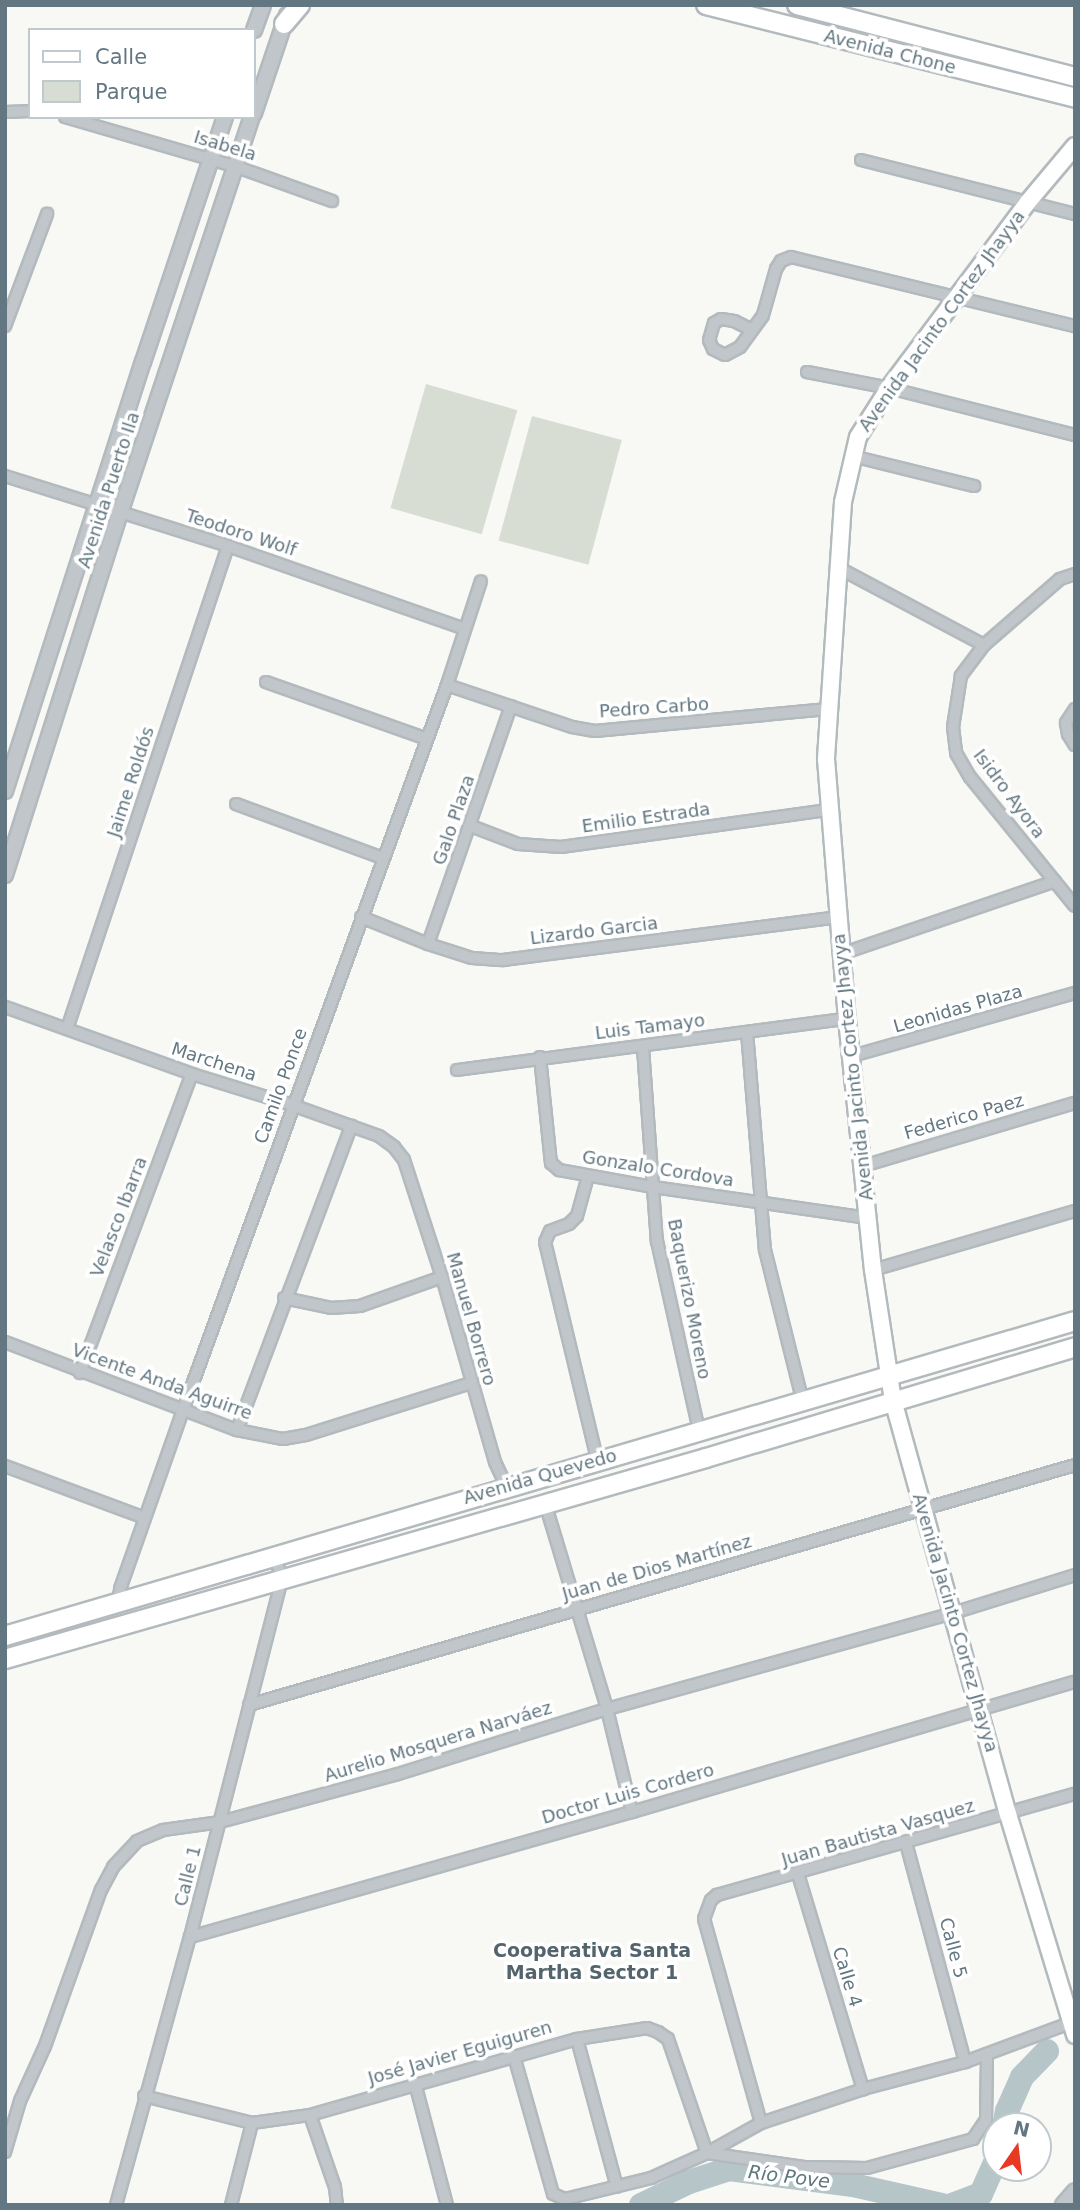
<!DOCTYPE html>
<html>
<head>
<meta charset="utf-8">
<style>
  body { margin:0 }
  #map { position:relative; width:1080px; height:2210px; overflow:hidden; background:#f8f8f5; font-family:"DejaVu Sans",sans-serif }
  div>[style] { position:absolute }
  .green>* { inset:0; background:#d8ddd4; transform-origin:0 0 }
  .river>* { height:24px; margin:-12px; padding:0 12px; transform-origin:12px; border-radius:12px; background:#b6c6c8 }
  .roads { filter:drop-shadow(2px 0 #b3babe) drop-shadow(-2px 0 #b3babe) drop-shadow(0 2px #b3babe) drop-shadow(0 -2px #b3babe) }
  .minor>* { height:10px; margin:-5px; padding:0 5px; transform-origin:5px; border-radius:5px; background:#c0c6c9 }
  .tertiary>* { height:14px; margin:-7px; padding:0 7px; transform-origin:7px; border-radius:7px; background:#c0c6c9 }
  .secondary>* { height:16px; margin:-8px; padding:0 8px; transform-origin:8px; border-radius:8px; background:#fff }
  .primary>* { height:18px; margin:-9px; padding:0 9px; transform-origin:9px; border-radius:9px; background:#fff }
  span { translate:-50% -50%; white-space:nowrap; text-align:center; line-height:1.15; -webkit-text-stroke:7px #fff; paint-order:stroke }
  .street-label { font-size:18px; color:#627781 }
  .neighbourhood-label { font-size:19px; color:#54646c; font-weight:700 }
  .water-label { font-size:19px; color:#5d777c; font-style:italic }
  .frame { position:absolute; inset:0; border:7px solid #627781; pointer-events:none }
  .legend { position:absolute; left:28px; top:28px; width:228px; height:91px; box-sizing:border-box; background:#fff; border:2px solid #c0c9cd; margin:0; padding:9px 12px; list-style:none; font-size:21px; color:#627781 }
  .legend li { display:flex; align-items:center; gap:14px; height:35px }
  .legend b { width:35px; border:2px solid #c0c9cd }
  .north { position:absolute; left:982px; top:2112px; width:70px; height:70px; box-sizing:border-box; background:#fff; border:2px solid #c0c9cd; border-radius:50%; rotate:14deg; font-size:19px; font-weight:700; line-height:28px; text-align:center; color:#627781 }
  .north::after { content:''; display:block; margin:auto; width:24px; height:32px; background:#e83925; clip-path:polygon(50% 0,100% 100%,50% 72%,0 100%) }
</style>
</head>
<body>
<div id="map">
  <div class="green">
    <i style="left:426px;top:384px;width:95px;height:129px;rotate:16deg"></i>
    <i style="left:532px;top:416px;width:93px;height:129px;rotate:15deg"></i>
  </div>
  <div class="river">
    <i style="left:1004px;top:2126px;width:15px;rotate:-79deg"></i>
    <i style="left:1007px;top:2111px;width:37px;rotate:-66deg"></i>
    <i style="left:1022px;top:2077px;width:36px;rotate:-46deg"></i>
    <i style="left:641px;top:2205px;width:53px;rotate:-25.6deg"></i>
    <i style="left:689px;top:2182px;width:42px;rotate:-18deg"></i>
    <i style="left:729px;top:2169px;width:125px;rotate:7.4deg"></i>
    <i style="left:853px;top:2185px;width:91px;rotate:12.7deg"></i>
    <i style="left:952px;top:2205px;width:31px;rotate:-21deg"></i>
    <i style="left:981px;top:2194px;width:36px;rotate:-66deg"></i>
  </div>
  <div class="roads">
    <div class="minor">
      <i style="left:5px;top:112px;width:25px;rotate:-2deg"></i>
      <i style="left:65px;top:117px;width:179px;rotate:16.2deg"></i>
      <i style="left:237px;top:167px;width:101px;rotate:19.7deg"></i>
      <i style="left:861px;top:160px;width:221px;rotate:14.2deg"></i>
      <i style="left:5px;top:326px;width:120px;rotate:-69.4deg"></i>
      <i style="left:752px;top:330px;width:20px;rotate:-153deg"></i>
      <i style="left:734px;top:321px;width:13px;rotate:-171deg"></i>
      <i style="left:721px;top:319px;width:8px;rotate:150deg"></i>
      <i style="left:714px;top:323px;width:18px;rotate:106deg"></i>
      <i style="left:709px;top:340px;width:10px;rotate:66deg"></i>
      <i style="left:713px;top:349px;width:13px;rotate:27deg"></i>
      <i style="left:725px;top:355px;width:17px;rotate:-28deg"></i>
      <i style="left:740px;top:347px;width:39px;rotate:-54deg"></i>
      <i style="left:763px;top:315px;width:48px;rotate:-74.2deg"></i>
      <i style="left:776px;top:269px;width:9px;rotate:-58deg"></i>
      <i style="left:781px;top:261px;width:11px;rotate:-22deg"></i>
      <i style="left:791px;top:257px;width:292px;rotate:13.7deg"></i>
      <i style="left:807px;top:372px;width:84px;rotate:11deg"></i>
      <i style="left:889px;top:388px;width:192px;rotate:14.2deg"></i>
      <i style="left:852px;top:456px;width:126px;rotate:13.8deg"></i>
      <i style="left:5px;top:476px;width:234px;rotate:17.4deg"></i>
      <i style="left:228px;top:546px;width:251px;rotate:19.3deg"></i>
      <i style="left:837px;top:567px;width:166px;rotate:28deg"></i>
      <i style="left:1075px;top:574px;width:16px;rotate:162deg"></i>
      <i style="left:1060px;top:579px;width:101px;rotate:139deg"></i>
      <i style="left:984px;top:645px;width:39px;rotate:127deg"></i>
      <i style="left:961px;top:676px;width:52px;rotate:98.9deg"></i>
      <i style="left:953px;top:727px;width:26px;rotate:83deg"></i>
      <i style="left:956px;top:753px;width:28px;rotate:60deg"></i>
      <i style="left:970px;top:777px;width:166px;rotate:50.9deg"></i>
      <i style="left:266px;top:682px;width:171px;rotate:19.5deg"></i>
      <i style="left:447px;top:685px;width:132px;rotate:18.6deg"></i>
      <i style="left:572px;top:727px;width:23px;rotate:10deg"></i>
      <i style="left:595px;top:731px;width:234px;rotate:-5.4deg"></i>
      <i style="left:1075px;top:709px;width:17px;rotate:123deg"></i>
      <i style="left:1066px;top:723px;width:11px;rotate:80deg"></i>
      <i style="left:1068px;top:734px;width:13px;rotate:58deg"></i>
      <i style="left:236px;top:804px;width:157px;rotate:20.2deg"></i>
      <i style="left:471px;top:826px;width:50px;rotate:21deg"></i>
      <i style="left:518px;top:844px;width:43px;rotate:4deg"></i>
      <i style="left:561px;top:847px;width:270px;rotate:-7.9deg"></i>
      <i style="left:361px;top:917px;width:72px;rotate:21.9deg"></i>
      <i style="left:428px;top:944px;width:46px;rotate:17.7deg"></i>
      <i style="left:472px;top:958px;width:31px;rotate:4deg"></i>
      <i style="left:503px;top:960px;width:337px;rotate:-7.3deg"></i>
      <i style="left:428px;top:944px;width:252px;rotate:-70.8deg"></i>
      <i style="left:841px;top:954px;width:226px;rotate:-18.8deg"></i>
      <i style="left:5px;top:1007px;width:199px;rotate:19.7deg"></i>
      <i style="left:192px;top:1074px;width:105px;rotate:17.2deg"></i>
      <i style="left:292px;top:1105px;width:92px;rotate:19.6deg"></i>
      <i style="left:379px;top:1136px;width:19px;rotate:36deg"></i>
      <i style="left:394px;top:1147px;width:16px;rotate:52deg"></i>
      <i style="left:404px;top:1160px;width:123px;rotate:72deg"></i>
      <i style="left:442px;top:1277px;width:192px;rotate:74deg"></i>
      <i style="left:495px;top:1462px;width:26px;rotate:65deg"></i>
      <i style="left:67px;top:1029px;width:509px;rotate:-71.57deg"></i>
      <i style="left:747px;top:1032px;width:219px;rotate:85.3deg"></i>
      <i style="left:765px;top:1250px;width:157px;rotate:76deg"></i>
      <i style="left:643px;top:1048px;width:194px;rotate:85.9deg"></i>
      <i style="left:657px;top:1241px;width:195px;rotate:77.5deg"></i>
      <i style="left:852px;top:1056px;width:232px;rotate:-15.8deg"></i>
      <i style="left:540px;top:1057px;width:107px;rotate:84.1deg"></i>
      <i style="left:551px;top:1163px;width:11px;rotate:41deg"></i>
      <i style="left:559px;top:1170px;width:96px;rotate:10.3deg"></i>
      <i style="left:653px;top:1187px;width:217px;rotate:8.2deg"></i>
      <i style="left:457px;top:1070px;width:393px;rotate:-7.5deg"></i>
      <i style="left:863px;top:1166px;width:221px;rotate:-16.6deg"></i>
      <i style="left:588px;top:1176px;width:41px;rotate:105.4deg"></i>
      <i style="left:577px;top:1216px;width:11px;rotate:135deg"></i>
      <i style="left:569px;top:1224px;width:20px;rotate:160deg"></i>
      <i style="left:550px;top:1231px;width:12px;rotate:114deg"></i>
      <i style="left:545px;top:1242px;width:226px;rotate:76.5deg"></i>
      <i style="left:873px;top:1270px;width:210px;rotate:-16.3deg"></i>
      <i style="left:284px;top:1298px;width:48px;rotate:12deg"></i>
      <i style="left:331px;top:1308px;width:29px;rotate:-4deg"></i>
      <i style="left:360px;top:1306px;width:87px;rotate:-19.5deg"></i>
      <i style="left:5px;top:1342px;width:248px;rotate:20.8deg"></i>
      <i style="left:237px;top:1430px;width:47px;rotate:11.1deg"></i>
      <i style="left:283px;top:1439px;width:23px;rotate:-10deg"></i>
      <i style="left:306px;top:1435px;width:173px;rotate:-17.5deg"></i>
      <i style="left:80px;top:1373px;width:319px;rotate:-69.5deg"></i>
      <i style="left:237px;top:1430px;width:325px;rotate:-69.4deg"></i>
      <i style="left:5px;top:1466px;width:149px;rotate:20.4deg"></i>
      <i style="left:545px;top:1503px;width:215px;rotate:73.2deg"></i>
      <i style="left:607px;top:1709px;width:106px;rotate:76.4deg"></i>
      <i style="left:118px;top:1604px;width:15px;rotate:-82deg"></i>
      <i style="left:120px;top:1589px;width:190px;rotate:-70.6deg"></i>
      <i style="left:183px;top:1410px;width:772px;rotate:-69.99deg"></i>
      <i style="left:447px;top:685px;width:109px;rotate:-71.9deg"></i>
      <i style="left:249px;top:1705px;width:860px;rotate:-16.2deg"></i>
      <i style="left:906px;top:1843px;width:227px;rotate:74.9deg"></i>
      <i style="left:798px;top:1874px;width:225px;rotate:73.2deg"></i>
      <i style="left:190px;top:1937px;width:459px;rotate:-15.8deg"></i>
      <i style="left:632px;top:1812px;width:462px;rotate:-16.4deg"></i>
      <i style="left:577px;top:2039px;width:153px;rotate:74.9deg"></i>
      <i style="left:514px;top:2056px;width:143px;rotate:74.2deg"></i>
      <i style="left:553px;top:2194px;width:13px;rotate:23deg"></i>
      <i style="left:565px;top:2199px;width:89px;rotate:-13.7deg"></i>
      <i style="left:651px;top:2178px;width:61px;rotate:-24.1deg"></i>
      <i style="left:707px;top:2153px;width:62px;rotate:-29.1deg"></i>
      <i style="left:761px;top:2123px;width:108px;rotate:-18.4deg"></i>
      <i style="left:863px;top:2089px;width:106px;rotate:-14.8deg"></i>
      <i style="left:965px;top:2062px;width:112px;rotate:-20.4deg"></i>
      <i style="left:415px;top:2083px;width:126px;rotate:75.3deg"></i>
      <i style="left:144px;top:2096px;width:111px;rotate:14deg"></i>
      <i style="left:252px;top:2123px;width:59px;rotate:-7.9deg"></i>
      <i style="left:310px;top:2115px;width:278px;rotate:-15.9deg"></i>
      <i style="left:577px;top:2039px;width:71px;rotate:-8.9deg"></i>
      <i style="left:647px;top:2028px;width:12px;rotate:20deg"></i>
      <i style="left:658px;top:2032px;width:12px;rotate:35deg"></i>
      <i style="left:668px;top:2039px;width:120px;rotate:71.1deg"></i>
      <i style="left:707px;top:2153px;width:98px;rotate:8.2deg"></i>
      <i style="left:804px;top:2167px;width:63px;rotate:0.9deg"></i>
      <i style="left:867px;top:2168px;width:110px;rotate:-15.3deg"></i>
      <i style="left:973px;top:2139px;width:23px;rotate:-56deg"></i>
      <i style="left:986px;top:2120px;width:66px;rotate:-89.1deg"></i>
      <i style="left:310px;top:2115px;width:76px;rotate:70.9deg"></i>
      <i style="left:335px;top:2187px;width:18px;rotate:84deg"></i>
      <i style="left:761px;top:2123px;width:212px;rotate:-105.6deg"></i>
      <i style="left:704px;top:1919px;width:20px;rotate:-70deg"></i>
      <i style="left:711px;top:1900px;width:8px;rotate:-40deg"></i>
      <i style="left:717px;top:1895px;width:372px;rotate:-15.8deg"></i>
      <i style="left:5px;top:2152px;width:53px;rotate:-73.6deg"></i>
      <i style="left:20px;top:2101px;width:60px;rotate:-65.6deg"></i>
      <i style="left:45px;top:2046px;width:166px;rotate:-70.3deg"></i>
      <i style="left:101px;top:1890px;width:26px;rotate:-62deg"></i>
      <i style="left:113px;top:1867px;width:35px;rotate:-47deg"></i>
      <i style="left:137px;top:1841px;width:28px;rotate:-23deg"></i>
      <i style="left:163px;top:1830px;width:58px;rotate:-8deg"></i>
      <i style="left:220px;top:1822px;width:184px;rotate:-15.1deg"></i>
      <i style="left:398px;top:1774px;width:219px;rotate:-17.3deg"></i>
      <i style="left:607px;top:1709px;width:359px;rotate:-15.5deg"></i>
      <i style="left:953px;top:1613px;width:128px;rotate:-17.3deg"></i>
      <i style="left:116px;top:2205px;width:278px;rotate:-74.6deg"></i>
      <i style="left:190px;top:1937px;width:371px;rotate:-75.6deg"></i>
      <i style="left:282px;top:1578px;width:24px;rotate:-109deg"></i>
      <i style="left:231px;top:2205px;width:85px;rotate:-75.6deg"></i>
    </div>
    <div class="tertiary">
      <i style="left:254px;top:30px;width:27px;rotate:-70deg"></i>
      <i style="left:254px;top:113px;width:103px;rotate:-71.4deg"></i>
      <i style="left:5px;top:791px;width:451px;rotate:-72.2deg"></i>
      <i style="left:143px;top:362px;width:258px;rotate:-71.5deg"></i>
      <i style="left:5px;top:875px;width:380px;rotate:-72.4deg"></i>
      <i style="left:120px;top:513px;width:417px;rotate:-71.6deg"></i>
      <i style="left:1063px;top:2205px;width:18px;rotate:-49deg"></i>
    </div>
    <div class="secondary">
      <i style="left:1075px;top:146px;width:73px;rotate:130deg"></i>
      <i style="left:1028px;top:202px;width:232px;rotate:126.8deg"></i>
      <i style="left:889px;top:388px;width:58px;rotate:122.3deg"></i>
      <i style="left:858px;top:437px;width:67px;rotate:103deg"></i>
      <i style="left:843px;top:502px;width:258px;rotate:93.8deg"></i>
      <i style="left:826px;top:759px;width:261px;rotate:85.4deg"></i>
      <i style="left:847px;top:1019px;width:252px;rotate:84.1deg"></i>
      <i style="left:873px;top:1270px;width:132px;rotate:81.3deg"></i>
      <i style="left:893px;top:1400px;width:430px;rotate:74.5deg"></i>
      <i style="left:1008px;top:1814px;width:231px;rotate:73.1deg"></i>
    </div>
    <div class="primary">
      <i style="left:706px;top:5px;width:381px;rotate:14.1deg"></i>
      <i style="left:797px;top:5px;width:287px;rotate:14.5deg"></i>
      <i style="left:284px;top:24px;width:25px;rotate:-50deg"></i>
      <i style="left:5px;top:1636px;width:1115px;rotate:-16.4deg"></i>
      <i style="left:5px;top:1659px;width:729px;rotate:-16deg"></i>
      <i style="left:706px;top:1458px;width:385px;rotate:-16.7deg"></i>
    </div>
  </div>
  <div class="street-label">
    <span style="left:890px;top:52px;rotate:14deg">Avenida Chone</span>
    <span style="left:225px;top:146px;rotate:17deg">Isabela</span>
    <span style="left:942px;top:321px;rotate:-54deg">Avenida Jacinto Cortez Jhayya</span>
    <span style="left:109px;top:490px;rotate:-72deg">Avenida Puerto Ila</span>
    <span style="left:241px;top:533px;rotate:18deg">Teodoro Wolf</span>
    <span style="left:654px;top:708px;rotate:-4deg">Pedro Carbo</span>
    <span style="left:131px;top:782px;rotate:-72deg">Jaime Roldós</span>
    <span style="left:1009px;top:794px;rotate:53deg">Isidro Ayora</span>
    <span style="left:646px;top:818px;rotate:-8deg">Emilio Estrada</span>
    <span style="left:454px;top:820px;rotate:-71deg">Galo Plaza</span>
    <span style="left:594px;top:931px;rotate:-7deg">Lizardo Garcia</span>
    <span style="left:958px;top:1009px;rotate:-16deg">Leonidas Plaza</span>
    <span style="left:650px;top:1027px;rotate:-7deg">Luis Tamayo</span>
    <span style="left:214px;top:1062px;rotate:18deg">Marchena</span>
    <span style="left:853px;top:1067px;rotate:-96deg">Avenida Jacinto Cortez Jhayya</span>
    <span style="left:281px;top:1086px;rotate:-70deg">Camilo Ponce</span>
    <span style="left:964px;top:1117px;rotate:-16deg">Federico Paez</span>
    <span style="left:658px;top:1169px;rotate:9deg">Gonzalo Cordova</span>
    <span style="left:119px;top:1217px;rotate:-69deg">Velasco Ibarra</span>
    <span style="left:689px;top:1299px;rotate:79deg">Baquerizo Moreno</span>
    <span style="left:471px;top:1319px;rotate:74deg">Manuel Borrero</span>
    <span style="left:162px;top:1382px;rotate:20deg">Vicente Anda Aguirre</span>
    <span style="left:540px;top:1477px;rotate:-16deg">Avenida Quevedo</span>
    <span style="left:657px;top:1568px;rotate:-16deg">Juan de Dios Martínez</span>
    <span style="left:955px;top:1623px;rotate:74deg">Avenida Jacinto Cortez Jhayya</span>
    <span style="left:438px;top:1742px;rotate:-17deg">Aurelio Mosquera Narváez</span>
    <span style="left:628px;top:1794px;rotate:-16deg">Doctor Luis Cordero</span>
    <span style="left:878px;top:1833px;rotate:-16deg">Juan Bautista Vasquez</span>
    <span style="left:188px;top:1876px;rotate:-76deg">Calle 1</span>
    <span style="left:953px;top:1948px;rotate:75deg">Calle 5</span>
    <span style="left:847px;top:1977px;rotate:73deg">Calle 4</span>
    <span style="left:460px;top:2053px;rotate:-16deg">José Javier Eguiguren</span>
  </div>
  <div class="neighbourhood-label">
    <span style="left:592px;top:1962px">Cooperativa Santa<br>Martha Sector 1</span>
  </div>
  <div class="water-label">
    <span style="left:789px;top:2177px;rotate:7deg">Río Pove</span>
  </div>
  <div class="frame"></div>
  <ul class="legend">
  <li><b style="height:9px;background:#fff"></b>Calle</li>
  <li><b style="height:19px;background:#d8ddd4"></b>Parque</li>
  </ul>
  <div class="north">N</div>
</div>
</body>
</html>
